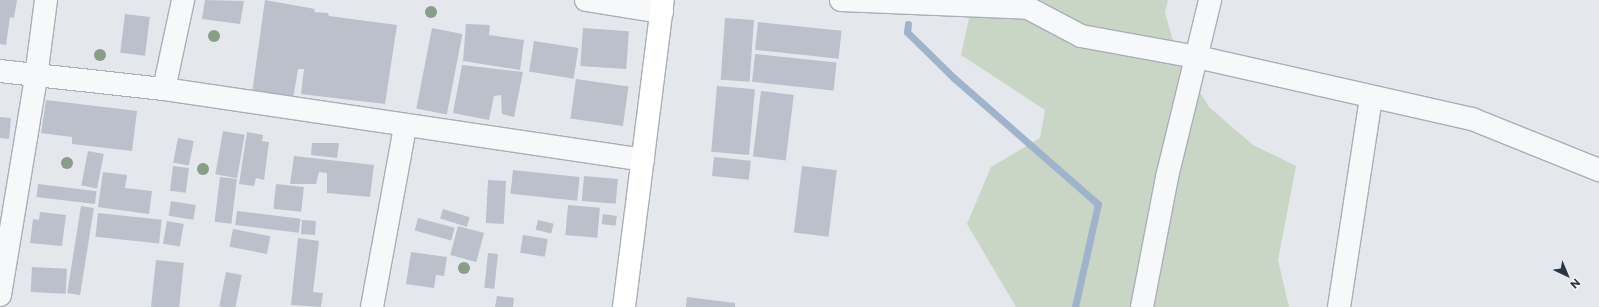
<!DOCTYPE html>
<html>
<head>
<meta charset="utf-8">
<style>
  body { margin:0 }
  #map { position:relative; width:1599px; height:307px; overflow:hidden; background:#e4e7ec; font-family:Montserrat,sans-serif }
  div>[style] { position:absolute }
  .green>* { inset:0; background:#c9d6c5 }
  .stream>* { height:7px; margin:-3.5px; padding:0 3.5px; transform-origin:3.5px; border-radius:3.5px; background:#9fb4cc }
  .building>* { inset:0; background:#bbc0ca; transform-origin:0 0 }
  .roads { filter:drop-shadow(1px 0 #a9aeb7) drop-shadow(-1px 0 #a9aeb7) drop-shadow(0 1px #a9aeb7) drop-shadow(0 -1px #a9aeb7) }
  .minor>* { height:22px; margin:-11px; padding:0 11px; transform-origin:11px; border-radius:11px; background:#f7f8fa }
  .major>* { height:22px; margin:-11px; padding:0 11px; transform-origin:11px; border-radius:11px; background:#fff }
  .trees>* { width:12px; height:12px; margin:-6px; border-radius:50%; background:#899d89 }
  span { translate:-50% -50%; white-space:nowrap; text-align:center; line-height:1.15; -webkit-text-stroke:3px #f4f6f9; paint-order:stroke }
  .north { position:absolute; left:1547px; top:255px; width:40px; height:40px; -webkit-text-stroke:3px #f4f6f9; paint-order:stroke; rotate:136deg; font-size:11px; font-weight:700; line-height:16px; text-align:center; color:#2b3445 }
  .north::after { content:''; display:block; margin:auto; width:14px; height:18px; background:#2b3445; clip-path:polygon(50% 0,100% 100%,50% 72%,0 100%) }
</style>
</head>
<body>
<div id="map">
  <div class="green">
    <i style="clip-path:polygon(973px 0,1168px 0,1165px 13px,1177px 54px,1209px 107px,1253px 145px,1296px 166px,1278px 260px,1289px 307px,1016px 307px,967px 224px,991px 167px,1040px 138px,1045px 110px,961px 55px)"></i>
  </div>
  <div class="stream">
    <i style="left:908px;top:24px;width:8px;rotate:97deg"></i>
    <i style="left:907px;top:32px;width:66px;rotate:44.4deg"></i>
    <i style="left:954px;top:78px;width:191px;rotate:41.2deg"></i>
    <i style="left:1098px;top:204px;width:106px;rotate:102.6deg"></i>
  </div>
  <div class="building">
    <i style="clip-path:polygon(0 0,17px 0,14px 18px,10px 17px,6px 45px,0 44px)"></i>
    <i style="clip-path:polygon(205px 0,244px 1px,240px 24px,202px 19px)"></i>
    <i style="clip-path:polygon(265px 0,315px 9px,314px 12px,328px 13px,329px 16px,397px 25px,385px 104px,301px 94px,304px 69px,298px 69px,293px 99px,252px 93px)"></i>
    <i style="left:125px;top:14px;width:25px;height:39px;rotate:7deg"></i>
    <i style="left:725px;top:18px;width:29px;height:62px;rotate:4deg"></i>
    <i style="left:758px;top:22px;width:84px;height:28px;rotate:6deg"></i>
    <i style="clip-path:polygon(466px 24px,490px 25px,489px 35px,524px 40px,520px 70px,463px 61px)"></i>
    <i style="left:432px;top:28px;width:31px;height:82px;rotate:11deg"></i>
    <i style="left:583px;top:28px;width:46px;height:38px;rotate:4deg"></i>
    <i style="left:534px;top:41px;width:45px;height:31px;rotate:9deg"></i>
    <i style="left:755px;top:54px;width:82px;height:28px;rotate:6deg"></i>
    <i style="clip-path:polygon(462px 65px,523px 72px,514px 117px,502px 114px,501px 95px,494px 96px,489px 120px,453px 113px)"></i>
    <i style="left:576px;top:79px;width:53px;height:40px;rotate:8deg"></i>
    <i style="left:717px;top:86px;width:38px;height:66px;rotate:5deg"></i>
    <i style="left:761px;top:91px;width:33px;height:66px;rotate:7deg"></i>
    <i style="clip-path:polygon(46px 100px,137px 111px,132px 151px,72px 144px,72px 137px,41px 133px)"></i>
    <i style="clip-path:polygon(0 117px,11px 118px,9px 139px,0 138px)"></i>
    <i style="left:223px;top:131px;width:22px;height:44px;rotate:10deg"></i>
    <i style="clip-path:polygon(247px 132px,263px 135px,262px 141px,269px 142px,264px 180px,256px 178px,254px 186px,239px 184px)"></i>
    <i style="left:178px;top:138px;width:16px;height:25px;rotate:11deg"></i>
    <i style="clip-path:polygon(312px 143px,339px 143px,337px 158px,311px 155px)"></i>
    <i style="left:88px;top:151px;width:16px;height:35px;rotate:11deg"></i>
    <i style="clip-path:polygon(294px 156px,374px 165px,370px 197px,327px 193px,327px 173px,319px 172px,316px 184px,290px 184px)"></i>
    <i style="left:714px;top:157px;width:37px;height:19px;rotate:6deg"></i>
    <i style="left:173px;top:166px;width:16px;height:25px;rotate:7deg"></i>
    <i style="left:802px;top:166px;width:35px;height:67px;rotate:7deg"></i>
    <i style="left:513px;top:170px;width:67px;height:24px;rotate:6deg"></i>
    <i style="clip-path:polygon(103px 172px,127px 175px,125px 188px,152px 191px,149px 214px,98px 207px)"></i>
    <i style="left:584px;top:176px;width:34px;height:25px;rotate:5deg"></i>
    <i style="left:220px;top:177px;width:17px;height:45px;rotate:7deg"></i>
    <i style="left:488px;top:180px;width:18px;height:43px;rotate:3deg"></i>
    <i style="left:38px;top:184px;width:59px;height:13px;rotate:7deg"></i>
    <i style="left:276px;top:184px;width:28px;height:25px;rotate:6deg"></i>
    <i style="left:171px;top:201px;width:25px;height:15px;rotate:9deg"></i>
    <i style="left:568px;top:205px;width:32px;height:30px;rotate:5deg"></i>
    <i style="left:81px;top:206px;width:13px;height:88px;rotate:9deg"></i>
    <i style="left:443px;top:209px;width:28px;height:10px;rotate:17deg"></i>
    <i style="left:237px;top:211px;width:64px;height:14px;rotate:7deg"></i>
    <i style="clip-path:polygon(40px 212px,66px 215px,62px 246px,30px 243px,33px 219px,39px 220px)"></i>
    <i style="left:98px;top:213px;width:64px;height:24px;rotate:6deg"></i>
    <i style="left:603px;top:214px;width:14px;height:10px;rotate:8deg"></i>
    <i style="left:418px;top:218px;width:38px;height:13px;rotate:15deg"></i>
    <i style="left:302px;top:220px;width:14px;height:14px;rotate:4deg"></i>
    <i style="left:538px;top:220px;width:16px;height:10px;rotate:14deg"></i>
    <i style="left:167px;top:221px;width:17px;height:23px;rotate:10deg"></i>
    <i style="left:458px;top:226px;width:27px;height:30px;rotate:15deg"></i>
    <i style="left:233px;top:229px;width:38px;height:18px;rotate:11deg"></i>
    <i style="left:523px;top:235px;width:25px;height:18px;rotate:9deg"></i>
    <i style="clip-path:polygon(298px 238px,319px 241px,313px 292px,323px 293px,321px 307px,291px 305px)"></i>
    <i style="clip-path:polygon(411px 252px,447px 257px,444px 276px,436px 275px,434px 288px,406px 284px)"></i>
    <i style="left:488px;top:253px;width:10px;height:35px;rotate:6deg"></i>
    <i style="left:156px;top:260px;width:28px;height:47px;rotate:6deg"></i>
    <i style="left:32px;top:267px;width:35px;height:25px;rotate:3deg"></i>
    <i style="left:226px;top:272px;width:16px;height:35px;rotate:11deg"></i>
    <i style="clip-path:polygon(497px 296px,514px 298px,513px 307px,495px 307px)"></i>
    <i style="clip-path:polygon(687px 297px,735px 303px,735px 307px,686px 307px)"></i>
  </div>
  <div class="roads">
    <div class="minor">
      <i style="left:586px;top:0;width:77px;rotate:9deg"></i>
      <i style="left:841px;top:0;width:187px;rotate:2.4deg"></i>
      <i style="left:1028px;top:8px;width:60px;rotate:27.8deg"></i>
      <i style="left:1081px;top:36px;width:118px;rotate:10.3deg"></i>
      <i style="left:1197px;top:57px;width:282px;rotate:12.7deg"></i>
      <i style="left:1472px;top:119px;width:137px;rotate:21.9deg"></i>
      <i style="left:0;top:71px;width:165px;rotate:6.3deg"></i>
      <i style="left:164px;top:89px;width:484px;rotate:8.4deg"></i>
      <i style="left:164px;top:89px;width:91px;rotate:-77.9deg"></i>
      <i style="left:0;top:295px;width:221px;rotate:-80.6deg"></i>
      <i style="left:36px;top:77px;width:78px;rotate:-82.6deg"></i>
      <i style="left:372px;top:307px;width:183px;rotate:-79.6deg"></i>
      <i style="left:1142px;top:307px;width:132px;rotate:-79.1deg"></i>
      <i style="left:1167px;top:177px;width:182px;rotate:-76.3deg"></i>
      <i style="left:1339px;top:307px;width:212px;rotate:-81.3deg"></i>
    </div>
    <div class="major">
      <i style="left:624px;top:307px;width:309px;rotate:-82.8deg"></i>
    </div>
  </div>
  <div class="trees">
    <i style="left:431px;top:12px"></i>
    <i style="left:214px;top:36px"></i>
    <i style="left:100px;top:55px"></i>
    <i style="left:67px;top:163px"></i>
    <i style="left:203px;top:169px"></i>
    <i style="left:464px;top:268px"></i>
  </div>
  <div class="north">N</div>
</div>
</body>
</html>
